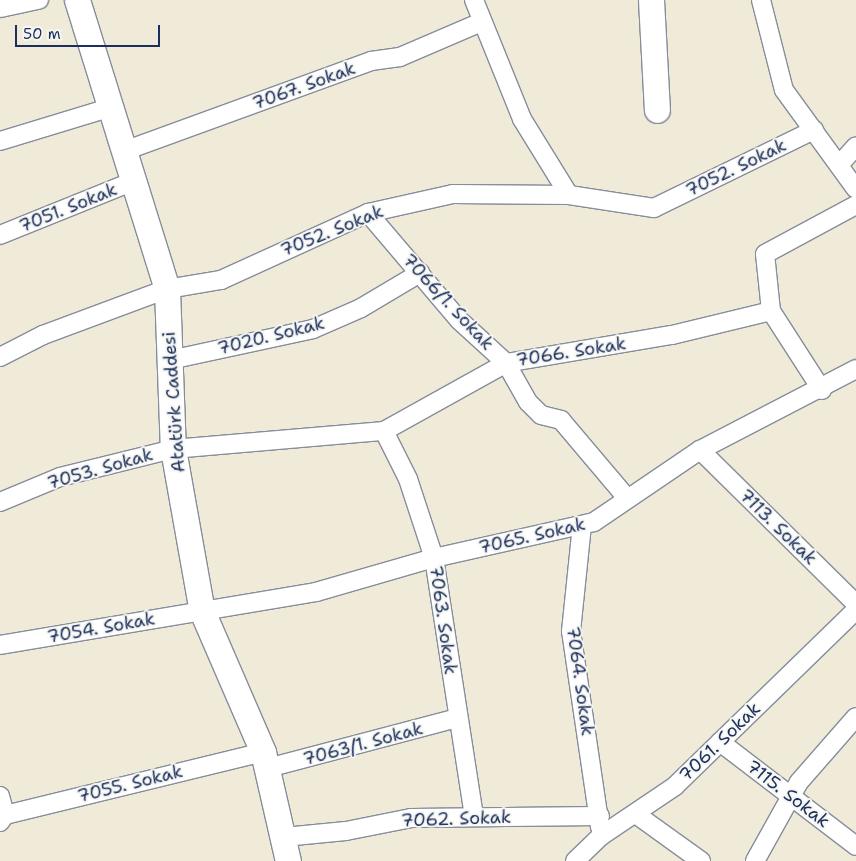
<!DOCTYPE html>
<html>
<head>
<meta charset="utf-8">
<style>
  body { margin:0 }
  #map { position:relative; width:856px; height:861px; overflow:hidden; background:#f0ebd8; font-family:"Shantell Sans",sans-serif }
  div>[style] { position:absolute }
  .roads { filter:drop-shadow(1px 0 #868d9b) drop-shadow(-1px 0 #868d9b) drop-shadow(0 1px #868d9b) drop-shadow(0 -1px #868d9b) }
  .street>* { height:18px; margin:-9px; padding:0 9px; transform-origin:9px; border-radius:9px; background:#fff }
  .secondary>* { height:25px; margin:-12.5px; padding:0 12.5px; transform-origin:12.5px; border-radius:12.5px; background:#fff }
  span { translate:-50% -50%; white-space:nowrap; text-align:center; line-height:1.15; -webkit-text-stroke:4px #f6f6f2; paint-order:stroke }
  .street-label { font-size:18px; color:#1b2f5e }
  .scale { position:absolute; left:15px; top:25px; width:145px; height:22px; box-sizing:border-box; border:2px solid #1b2f5e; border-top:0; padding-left:6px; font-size:15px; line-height:18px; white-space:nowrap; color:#1b2f5e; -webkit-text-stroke:4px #f6f6f2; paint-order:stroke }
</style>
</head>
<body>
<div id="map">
  <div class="roads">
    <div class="street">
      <i style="left:474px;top:0;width:128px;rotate:68deg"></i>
      <i style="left:522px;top:119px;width:89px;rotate:58.3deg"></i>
      <i style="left:761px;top:0;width:93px;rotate:75.7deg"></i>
      <i style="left:784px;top:90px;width:122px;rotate:54deg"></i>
      <i style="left:0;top:8px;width:40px;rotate:-12deg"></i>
      <i style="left:0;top:141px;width:117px;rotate:-16.9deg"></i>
      <i style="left:127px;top:150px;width:260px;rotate:-20deg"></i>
      <i style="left:371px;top:61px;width:29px;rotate:-8deg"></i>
      <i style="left:400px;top:57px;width:86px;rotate:-23.3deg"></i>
      <i style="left:839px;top:165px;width:25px;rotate:-48deg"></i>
      <i style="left:368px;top:213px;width:140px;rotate:49.6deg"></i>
      <i style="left:459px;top:320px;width:64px;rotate:42.5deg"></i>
      <i style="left:506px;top:363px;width:45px;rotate:60.6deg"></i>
      <i style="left:528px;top:402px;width:18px;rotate:45deg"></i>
      <i style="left:541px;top:415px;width:21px;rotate:14deg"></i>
      <i style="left:561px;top:420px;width:102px;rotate:49.8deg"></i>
      <i style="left:0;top:235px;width:147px;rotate:-22deg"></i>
      <i style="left:771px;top:311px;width:57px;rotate:-96deg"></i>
      <i style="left:765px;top:254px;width:103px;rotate:-28.3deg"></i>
      <i style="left:0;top:357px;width:48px;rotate:-27.1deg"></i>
      <i style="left:43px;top:335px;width:132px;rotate:-20.4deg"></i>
      <i style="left:167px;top:289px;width:55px;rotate:-9.5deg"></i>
      <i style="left:221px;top:280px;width:162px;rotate:-24.5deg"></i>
      <i style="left:368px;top:213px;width:87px;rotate:-12.6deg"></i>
      <i style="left:453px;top:194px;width:116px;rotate:0.5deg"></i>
      <i style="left:569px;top:195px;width:86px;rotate:8.7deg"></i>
      <i style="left:654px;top:208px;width:178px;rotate:-26deg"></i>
      <i style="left:170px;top:360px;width:146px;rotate:-12.2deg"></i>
      <i style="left:313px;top:329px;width:52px;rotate:-23.6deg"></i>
      <i style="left:361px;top:308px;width:69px;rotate:-30.7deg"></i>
      <i style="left:384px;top:431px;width:54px;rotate:63.4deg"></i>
      <i style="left:408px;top:479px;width:83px;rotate:71.8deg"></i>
      <i style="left:434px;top:558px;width:262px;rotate:81.2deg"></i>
      <i style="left:700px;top:450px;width:219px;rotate:44.6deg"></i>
      <i style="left:0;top:502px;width:65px;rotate:-22.6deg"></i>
      <i style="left:60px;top:477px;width:116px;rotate:-13.9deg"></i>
      <i style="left:173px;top:449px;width:212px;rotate:-4.9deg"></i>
      <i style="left:384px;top:431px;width:140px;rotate:-29.1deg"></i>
      <i style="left:506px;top:363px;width:168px;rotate:-9.6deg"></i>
      <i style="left:672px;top:335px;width:102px;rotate:-13.6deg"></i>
      <i style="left:771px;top:311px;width:94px;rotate:57.2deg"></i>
      <i style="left:582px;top:525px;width:107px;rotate:95.9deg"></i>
      <i style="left:571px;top:631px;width:198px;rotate:81.6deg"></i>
      <i style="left:0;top:645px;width:320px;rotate:-9.5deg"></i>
      <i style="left:316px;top:592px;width:123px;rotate:-16.1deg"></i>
      <i style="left:434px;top:558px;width:164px;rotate:-12.7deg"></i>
      <i style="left:594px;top:522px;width:128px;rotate:-34.2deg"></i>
      <i style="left:700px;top:450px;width:176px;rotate:-27.4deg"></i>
      <i style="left:720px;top:742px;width:171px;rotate:37.4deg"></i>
      <i style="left:268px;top:768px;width:196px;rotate:-14.8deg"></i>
      <i style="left:0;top:796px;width:20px;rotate:75deg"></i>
      <i style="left:637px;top:815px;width:79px;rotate:35.7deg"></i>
      <i style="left:0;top:822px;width:9px;rotate:-54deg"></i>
      <i style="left:5px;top:815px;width:266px;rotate:-13.7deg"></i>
      <i style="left:284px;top:837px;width:62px;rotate:-5.5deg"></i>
      <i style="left:346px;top:831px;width:66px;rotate:-11.3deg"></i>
      <i style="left:411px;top:818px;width:189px;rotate:-0.6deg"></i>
      <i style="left:575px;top:861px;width:36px;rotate:-44deg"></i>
      <i style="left:601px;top:836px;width:89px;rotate:-34deg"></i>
      <i style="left:675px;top:786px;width:252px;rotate:-44.2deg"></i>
      <i style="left:755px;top:861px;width:90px;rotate:-60.9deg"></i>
      <i style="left:799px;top:782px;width:86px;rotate:-48.8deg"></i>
    </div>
    <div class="secondary">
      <i style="left:77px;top:0;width:303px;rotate:72.7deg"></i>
      <i style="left:167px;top:289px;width:160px;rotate:87.9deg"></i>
      <i style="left:173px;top:449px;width:165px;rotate:79.9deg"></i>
      <i style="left:202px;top:611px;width:154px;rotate:66.6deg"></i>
      <i style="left:263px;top:752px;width:112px;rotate:77.1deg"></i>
      <i style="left:651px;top:0;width:110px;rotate:86.9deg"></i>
    </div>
  </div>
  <div class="street-label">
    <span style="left:304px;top:86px;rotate:-20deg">7067. Sokak</span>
    <span style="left:736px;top:168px;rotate:-26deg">7052. Sokak</span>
    <span style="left:68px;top:208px;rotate:-22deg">7051. Sokak</span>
    <span style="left:332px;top:231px;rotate:-22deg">7052. Sokak</span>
    <span style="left:448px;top:302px;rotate:47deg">7066/1. Sokak</span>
    <span style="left:271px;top:336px;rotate:-14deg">7020. Sokak</span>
    <span style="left:571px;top:352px;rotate:-9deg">7066. Sokak</span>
    <span style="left:174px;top:402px;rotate:-94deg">Atatürk Caddesi</span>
    <span style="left:100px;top:469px;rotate:-16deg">7053. Sokak</span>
    <span style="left:778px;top:527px;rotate:44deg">7113. Sokak</span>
    <span style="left:532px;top:536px;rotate:-13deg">7065. Sokak</span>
    <span style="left:443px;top:620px;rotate:82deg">7063. Sokak</span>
    <span style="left:101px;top:628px;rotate:-10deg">7054. Sokak</span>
    <span style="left:580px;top:681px;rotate:82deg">7064. Sokak</span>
    <span style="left:720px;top:742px;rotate:-44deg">7061. Sokak</span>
    <span style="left:363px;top:744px;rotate:-15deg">7063/1. Sokak</span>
    <span style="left:130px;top:784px;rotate:-14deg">7055. Sokak</span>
    <span style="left:788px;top:794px;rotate:37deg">7115. Sokak</span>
    <span style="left:456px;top:819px;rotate:-2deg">7062. Sokak</span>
  </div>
  <div class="scale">50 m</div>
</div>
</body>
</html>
